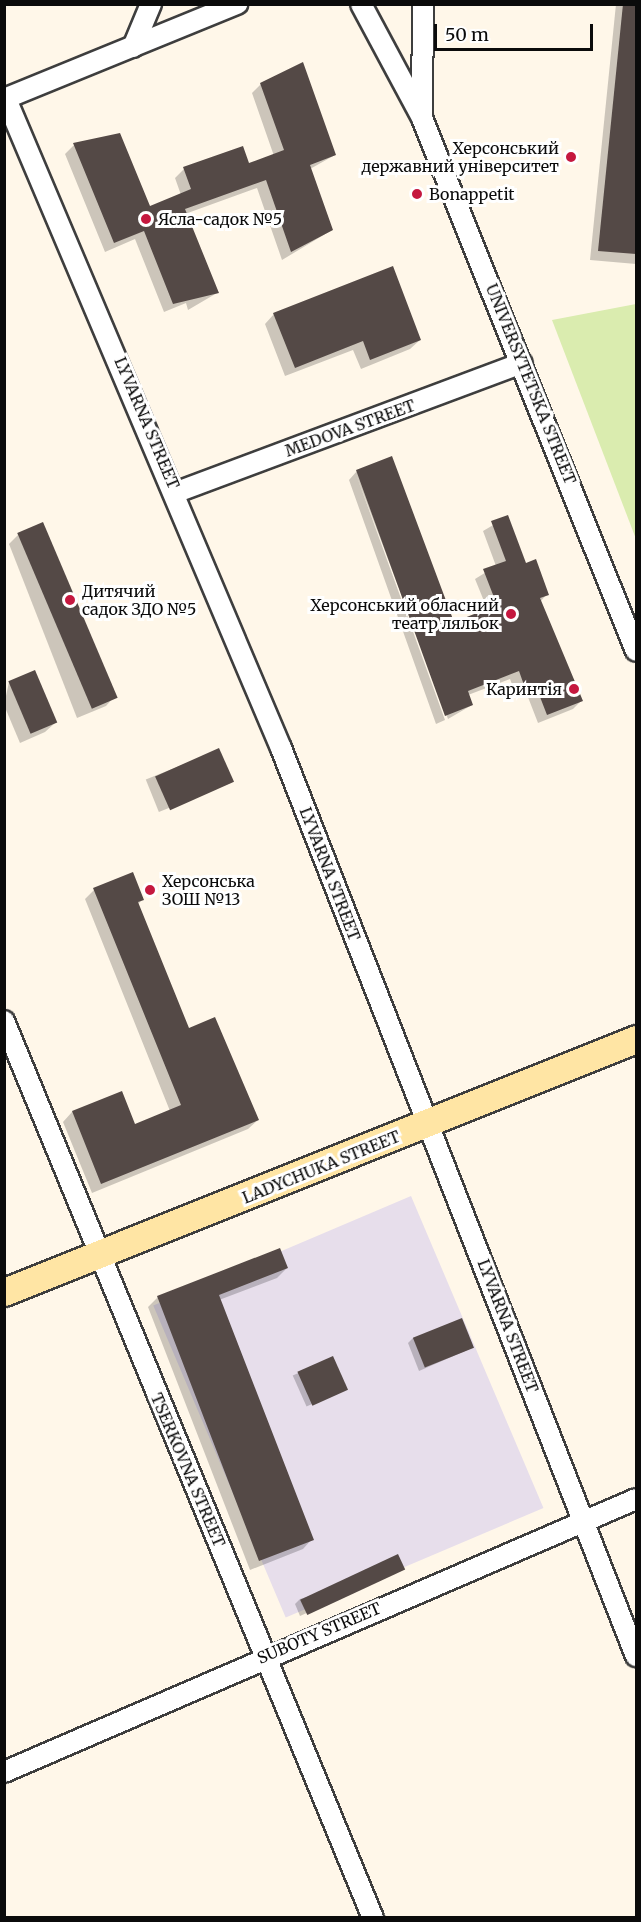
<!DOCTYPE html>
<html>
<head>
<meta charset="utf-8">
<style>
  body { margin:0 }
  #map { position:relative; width:641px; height:1922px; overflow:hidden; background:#fff7e9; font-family:Merriweather,serif }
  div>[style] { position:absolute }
  .industrial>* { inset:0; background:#e7deeb; transform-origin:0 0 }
  .green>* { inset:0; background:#daecaf }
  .shadow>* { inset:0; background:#0003; transform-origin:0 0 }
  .building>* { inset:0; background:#544946; transform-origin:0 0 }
  .roads { filter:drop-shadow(2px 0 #3e3e3e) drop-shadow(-2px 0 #3e3e3e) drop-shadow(0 2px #3e3e3e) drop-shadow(0 -2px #3e3e3e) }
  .street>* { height:20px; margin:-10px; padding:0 10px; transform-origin:10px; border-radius:10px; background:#fff }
  .secondary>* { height:27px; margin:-13.5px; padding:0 13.5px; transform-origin:13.5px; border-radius:13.5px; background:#ffe5a4 }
  .dots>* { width:16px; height:16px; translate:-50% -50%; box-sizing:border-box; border:3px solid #fff; border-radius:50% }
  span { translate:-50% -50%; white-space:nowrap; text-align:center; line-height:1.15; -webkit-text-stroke:6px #fff; paint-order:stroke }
  .poi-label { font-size:16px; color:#0b0b0b }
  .right { translate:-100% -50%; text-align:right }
  .left { translate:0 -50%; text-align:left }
  .street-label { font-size:16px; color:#0b0b0b }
  .frame { position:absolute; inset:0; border:6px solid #0b0b0b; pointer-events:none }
  .scale { position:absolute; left:434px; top:24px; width:159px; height:27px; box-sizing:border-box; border:3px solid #0b0b0b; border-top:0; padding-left:8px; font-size:18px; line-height:21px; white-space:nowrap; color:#0b0b0b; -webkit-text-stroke:4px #fff; paint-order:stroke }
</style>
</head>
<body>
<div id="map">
  <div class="industrial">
    <i style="left:411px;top:1196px;width:339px;height:280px;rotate:67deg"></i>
  </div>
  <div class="green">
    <i style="clip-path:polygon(636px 304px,636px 539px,552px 320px)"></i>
  </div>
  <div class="shadow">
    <i style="clip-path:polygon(616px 4px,636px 4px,636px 264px,590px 260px)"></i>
    <i style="clip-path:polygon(261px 84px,335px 155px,310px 169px,332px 230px,282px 260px,257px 188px,185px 214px,217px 293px,188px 310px,186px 303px,164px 312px,135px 239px,105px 252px,65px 154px,74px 145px,149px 208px,181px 195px,175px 178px,184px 169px,248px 165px,274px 156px,252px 93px)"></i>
    <i style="clip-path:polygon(274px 314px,420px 340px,410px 349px,361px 369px,353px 350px,285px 376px,265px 324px)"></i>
    <i style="clip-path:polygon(391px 458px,453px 624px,488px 611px,475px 579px,496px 566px,483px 531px,507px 517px,525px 565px,535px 561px,547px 594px,540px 602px,581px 701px,573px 709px,538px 723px,526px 692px,516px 695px,510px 679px,468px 695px,472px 705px,448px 719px,356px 474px,445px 720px,436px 724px,349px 480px,357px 471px)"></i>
    <i style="clip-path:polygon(18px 535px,114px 697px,106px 706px,77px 718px,9px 544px)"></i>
    <i style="clip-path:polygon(9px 682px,55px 723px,45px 732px,20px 743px,4px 705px)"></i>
    <i style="left:219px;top:750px;width:35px;height:79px;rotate:68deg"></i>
    <i style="clip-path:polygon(94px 890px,142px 900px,137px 905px,188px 1030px,258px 1120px,248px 1129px,92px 1193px,63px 1122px,72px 1112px,121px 1093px,135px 1126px,170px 1111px,85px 899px)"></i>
    <i style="clip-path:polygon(287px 1268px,277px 1278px,219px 1300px,312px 1539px,303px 1549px,250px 1570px,148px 1307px,158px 1297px)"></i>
    <i style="clip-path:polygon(413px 1338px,472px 1348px,419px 1371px,408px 1343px)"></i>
    <i style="left:332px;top:1358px;width:34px;height:43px;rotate:66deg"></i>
    <i style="clip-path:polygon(403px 1569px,300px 1616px,295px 1604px,300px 1599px)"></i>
  </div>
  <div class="building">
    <i style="clip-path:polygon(623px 4px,636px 4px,636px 254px,598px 251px)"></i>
    <i style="clip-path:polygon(303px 62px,336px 155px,310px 165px,333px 230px,291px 252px,266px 180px,185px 209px,219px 293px,173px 304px,144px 231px,114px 243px,73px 143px,120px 133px,150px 206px,191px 189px,183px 167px,243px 146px,249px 163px,284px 150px,260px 83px)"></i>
    <i style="clip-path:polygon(393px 266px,421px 340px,370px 360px,363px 341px,295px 368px,273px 313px)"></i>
    <i style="clip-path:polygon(392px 456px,454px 622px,497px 605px,483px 569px,506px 561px,491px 521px,508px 515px,526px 563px,536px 559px,549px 595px,540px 598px,583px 701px,547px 715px,535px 684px,525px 688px,519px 671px,468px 691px,473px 705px,445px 716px,356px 470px)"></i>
    <i style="left:43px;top:522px;width:191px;height:28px;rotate:67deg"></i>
    <i style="left:35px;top:670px;width:57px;height:29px;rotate:67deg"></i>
    <i style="left:219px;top:748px;width:37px;height:70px;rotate:66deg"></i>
    <i style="clip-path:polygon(133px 872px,144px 900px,138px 902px,189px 1028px,215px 1017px,259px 1120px,101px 1184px,72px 1111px,122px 1091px,135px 1124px,181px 1105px,93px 888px)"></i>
    <i style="clip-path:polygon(280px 1248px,288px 1268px,219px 1295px,314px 1540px,259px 1561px,157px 1296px)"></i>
    <i style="left:462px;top:1318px;width:32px;height:53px;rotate:68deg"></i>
    <i style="left:333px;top:1356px;width:37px;height:39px;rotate:66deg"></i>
    <i style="left:398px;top:1554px;width:17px;height:108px;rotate:65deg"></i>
  </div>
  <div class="roads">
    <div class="street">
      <i style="left:361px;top:4px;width:129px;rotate:61.8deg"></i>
      <i style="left:422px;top:118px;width:574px;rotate:68.12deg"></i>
      <i style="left:133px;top:47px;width:47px;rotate:-67.3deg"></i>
      <i style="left:4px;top:99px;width:252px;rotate:-22.2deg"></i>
      <i style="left:6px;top:99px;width:705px;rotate:67.04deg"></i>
      <i style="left:281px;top:748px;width:975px;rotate:68.65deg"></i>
      <i style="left:422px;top:115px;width:111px;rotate:-89.5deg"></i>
      <i style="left:177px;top:492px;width:368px;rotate:-20.5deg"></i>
      <i style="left:4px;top:1021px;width:970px;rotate:67.64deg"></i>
      <i style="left:4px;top:1772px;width:688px;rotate:-23.36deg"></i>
    </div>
    <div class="secondary">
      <i style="left:4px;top:1292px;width:681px;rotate:-21.82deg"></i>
    </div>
  </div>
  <div class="dots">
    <i style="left:571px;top:157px;background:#c5183f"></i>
    <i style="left:417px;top:194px;background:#c5183f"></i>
    <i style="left:146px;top:219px;background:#c5183f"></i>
    <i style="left:70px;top:600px;background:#c5183f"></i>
    <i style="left:511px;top:614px;background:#c5183f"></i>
    <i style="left:574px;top:689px;background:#c5183f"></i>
    <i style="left:150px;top:890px;background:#c5183f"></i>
  </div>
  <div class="poi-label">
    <span class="right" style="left:559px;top:157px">Херсонський<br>державний університет</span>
    <span class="left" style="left:429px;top:194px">Bonappetit</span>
    <span class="left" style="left:158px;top:219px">Ясла-садок №5</span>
    <span class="left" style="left:82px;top:600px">Дитячий<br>садок ЗДО №5</span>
    <span class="right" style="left:499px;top:614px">Херсонський обласний<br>театр ляльок</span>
    <span class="right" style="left:562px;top:689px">Каринтія</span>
    <span class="left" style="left:162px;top:890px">Херсонська<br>ЗОШ №13</span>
  </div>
  <div class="street-label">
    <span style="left:531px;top:384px;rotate:68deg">UNIVERSYTETSKA STREET</span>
    <span style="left:147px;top:423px;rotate:67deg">LYVARNA STREET</span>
    <span style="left:350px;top:428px;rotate:-20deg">MEDOVA STREET</span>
    <span style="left:330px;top:874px;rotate:69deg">LYVARNA STREET</span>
    <span style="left:321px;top:1167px;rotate:-22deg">LADYCHUKA STREET</span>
    <span style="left:508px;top:1326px;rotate:69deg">LYVARNA STREET</span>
    <span style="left:188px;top:1470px;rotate:67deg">TSERKOVNA STREET</span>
    <span style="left:319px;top:1633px;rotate:-23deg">SUBOTY STREET</span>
  </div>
  <div class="frame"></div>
  <div class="scale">50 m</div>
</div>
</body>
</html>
